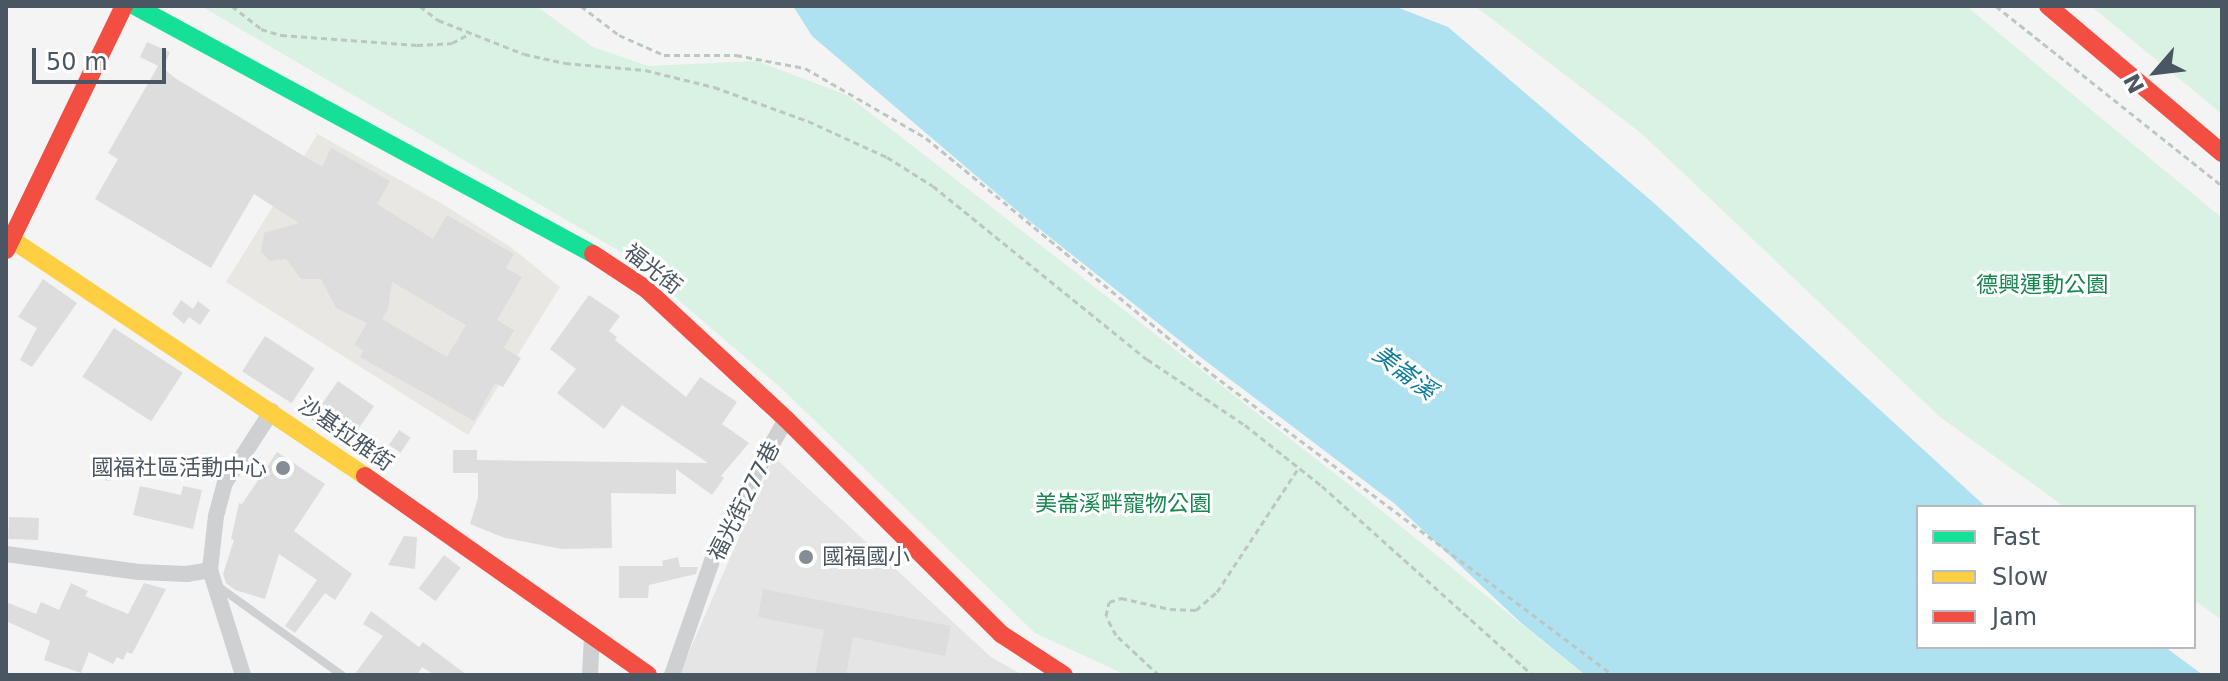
<!DOCTYPE html>
<html>
<head>
<meta charset="utf-8">
<style>
  body { margin:0 }
  #map { position:relative; width:2228px; height:681px; overflow:hidden; background:#f4f4f4; font-family:"DejaVu Sans","Noto Sans TC",sans-serif }
  div>[style] { position:absolute }
  .commercial>* { inset:0; background:#e8e7e3 }
  .education>* { inset:0; background:#e6e5e6 }
  .green>* { inset:0; background:#d9f2e3 }
  .water>* { inset:0; background:#aee2f0 }
  .building>* { inset:0; background:#ddddde; transform-origin:0 0 }
  .path>* { height:3px; margin-top:-1.5px; transform-origin:0; background:repeating-linear-gradient(90deg,#bcc7c4 0 6px,transparent 0 10px) }
  .lane>* { height:8px; margin:-4px; padding:0 4px; transform-origin:4px; border-radius:4px; background:#ced0d2 }
  .street>* { height:16px; margin:-8px; padding:0 8px; transform-origin:8px; border-radius:8px; background:#ced0d2 }
  .fast>* { height:18px; margin:-9px; padding:0 9px; transform-origin:9px; border-radius:9px; background:#16e098 }
  .slow>* { height:18px; margin:-9px; padding:0 9px; transform-origin:9px; border-radius:9px; background:#ffcf43 }
  .jam>* { height:18px; margin:-9px; padding:0 9px; transform-origin:9px; border-radius:9px; background:#f24e42 }
  .dots>* { width:22px; height:22px; translate:-50% -50%; box-sizing:border-box; border:4px solid #fff; border-radius:50% }
  span { translate:-50% -50%; white-space:nowrap; text-align:center; line-height:1.15; -webkit-text-stroke:6px #fff; paint-order:stroke }
  .street-label { font-size:22px; color:#4a5661 }
  .park-label { font-size:22px; color:#17864f }
  .poi-label { font-size:22px; color:#4a5661 }
  .right { translate:-100% -50%; text-align:right }
  .left { translate:0 -50%; text-align:left }
  .water-label { font-size:24px; color:#0c7c9b; font-style:italic }
  .frame { position:absolute; inset:0; border:8px solid #4a5661; pointer-events:none }
  .legend { position:absolute; left:1916px; top:505px; width:280px; height:144px; box-sizing:border-box; background:#fff; border:2px solid #b7bbc0; margin:0; padding:10px 14px; list-style:none; font-size:24px; color:#4a5661 }
  .legend li { display:flex; align-items:center; gap:16px; height:40px }
  .legend b { width:40px; border:2px solid #b7bbc0 }
  .north { position:absolute; left:2116px; top:32px; width:80px; height:80px; -webkit-text-stroke:6px #fff; paint-order:stroke; rotate:242deg; font-size:22px; font-weight:700; line-height:32px; text-align:center; color:#4a5661 }
  .north::after { content:''; display:block; margin:auto; width:28px; height:36px; background:#4a5661; clip-path:polygon(50% 0,100% 100%,50% 72%,0 100%) }
  .scale { position:absolute; left:32px; top:48px; width:134px; height:36px; box-sizing:border-box; border:4px solid #4a5661; border-top:0; padding-left:10px; font-size:24px; line-height:28px; white-space:nowrap; color:#4a5661; -webkit-text-stroke:6px #fff; paint-order:stroke }
</style>
</head>
<body>
<div id="map">
  <div class="commercial">
    <i style="clip-path:polygon(314px 132px,441px 203px,512px 248px,560px 287px,468px 435px,226px 282px,317px 135px)"></i>
  </div>
  <div class="education">
    <i style="clip-path:polygon(774px 457px,991px 657px,1023px 675px,679px 675px)"></i>
  </div>
  <div class="green">
    <i style="clip-path:polygon(201px 6px,536px 6px,593px 47px,648px 66px,757px 61px,847px 95px,1356px 490px,1584px 675px,1126px 675px,1035px 633px,781px 388px,626px 255px)"></i>
    <i style="clip-path:polygon(1475px 6px,1966px 6px,2222px 218px,2222px 620px,2194px 600px,2194px 507px,2065px 507px,1940px 417px,1641px 133px)"></i>
    <i style="clip-path:polygon(2091px 6px,2222px 6px,2222px 114px)"></i>
  </div>
  <div class="water">
    <i style="clip-path:polygon(793px 6px,1394px 6px,1448px 27px,1654px 203px,1986px 507px,1918px 507px,1918px 647px,2165px 647px,2203px 675px,1585px 675px,1520px 622px,1395px 504px,1203px 359px,1022px 215px,812px 36px)"></i>
  </div>
  <div class="building">
    <i style="clip-path:polygon(evenodd,147px 42px,170px 52px,163px 68px,175px 78px,322px 167px,331px 148px,390px 181px,377px 204px,433px 239px,447px 215px,514px 254px,506px 268px,522px 277px,497px 320px,514px 330px,504px 348px,521px 358px,503px 387px,495px 383px,474px 421px,360px 357px,364px 350px,354px 345px,367px 323px,336px 308px,321px 279px,301px 279px,286px 259px,270px 261px,261px 252px,264px 233px,299px 223px,254px 194px,211px 268px,95px 199px,118px 159px,108px 153px,158px 66px,140px 57px,147px 42px,392px 282px,466px 325px,447px 357px,382px 319px,388px 309px,392px 282px)"></i>
    <i style="clip-path:polygon(43px 279px,77px 303px,32px 367px,20px 360px,37px 328px,18px 317px)"></i>
    <i style="clip-path:polygon(589px 295px,620px 316px,609px 331px,617px 337px,615px 340px,686px 397px,700px 377px,737px 402px,722px 424px,749px 443px,721px 476px,724px 478px,712px 495px,676px 469px,676px 494px,611px 493px,612px 548px,562px 549px,505px 538px,470px 524px,478px 498px,478px 473px,453px 473px,453px 450px,477px 450px,477px 460px,708px 463px,622px 405px,604px 429px,557px 393px,576px 369px,550px 349px)"></i>
    <i style="clip-path:polygon(181px 300px,193px 309px,198px 301px,210px 310px,200px 325px,189px 317px,184px 324px,172px 314px)"></i>
    <i style="left:114px;top:328px;width:82px;height:58px;rotate:33deg"></i>
    <i style="left:265px;top:336px;width:59px;height:42px;rotate:33deg"></i>
    <i style="left:338px;top:381px;width:44px;height:47px;rotate:35deg"></i>
    <i style="left:399px;top:430px;width:14px;height:18px;rotate:34deg"></i>
    <i style="clip-path:polygon(277px 452px,325px 484px,294px 531px,352px 574px,335px 600px,325px 593px,295px 633px,285px 626px,317px 580px,279px 554px,265px 599px,235px 590px,226px 583px,223px 574px,234px 540px,231px 539px,239px 503px,242px 504px)"></i>
    <i style="left:124px;top:454px;width:25px;height:21px;rotate:85deg"></i>
    <i style="clip-path:polygon(140px 486px,181px 495px,183px 486px,202px 490px,193px 529px,133px 515px)"></i>
    <i style="left:9px;top:517px;width:30px;height:22px;rotate:2deg"></i>
    <i style="clip-path:polygon(404px 536px,417px 537px,415px 569px,388px 565px)"></i>
    <i style="left:444px;top:555px;width:21px;height:42px;rotate:37deg"></i>
    <i style="clip-path:polygon(678px 557px,680px 567px,698px 567px,696px 574px,649px 585px,648px 598px,619px 598px,619px 566px,663px 566px,662px 561px)"></i>
    <i style="clip-path:polygon(71px 583px,88px 591px,85px 596px,128px 614px,144px 583px,166px 589px,132px 654px,127px 652px,123px 660px,117px 657px,113px 664px,89px 652px,81px 673px,44px 660px,50px 641px,6px 621px,6px 602px,36px 614px,41px 602px,59px 610px)"></i>
    <i style="clip-path:polygon(763px 589px,951px 626px,945px 656px,853px 637px,846px 675px,815px 675px,824px 630px,758px 617px)"></i>
    <i style="clip-path:polygon(371px 611px,419px 647px,423px 642px,467px 675px,435px 675px,422px 667px,417px 675px,354px 675px,383px 636px,363px 624px)"></i>
  </div>
  <div class="path">
    <i style="left:232px;top:6px;width:37px;rotate:38deg"></i>
    <i style="left:261px;top:29px;width:21px;rotate:17deg"></i>
    <i style="left:281px;top:35px;width:136px;rotate:4.2deg"></i>
    <i style="left:417px;top:45px;width:35px;rotate:-3deg"></i>
    <i style="left:452px;top:43px;width:21px;rotate:-28deg"></i>
    <i style="left:420px;top:6px;width:23px;rotate:38deg"></i>
    <i style="left:438px;top:20px;width:92px;rotate:21.6deg"></i>
    <i style="left:524px;top:54px;width:42px;rotate:12.4deg"></i>
    <i style="left:565px;top:63px;width:80px;rotate:5deg"></i>
    <i style="left:645px;top:70px;width:71px;rotate:13.8deg"></i>
    <i style="left:714px;top:87px;width:100px;rotate:19.9deg"></i>
    <i style="left:808px;top:121px;width:87px;rotate:24.5deg"></i>
    <i style="left:887px;top:157px;width:54px;rotate:32.2deg"></i>
    <i style="left:933px;top:186px;width:275px;rotate:39deg"></i>
    <i style="left:1147px;top:359px;width:118px;rotate:34deg"></i>
    <i style="left:1245px;top:425px;width:98px;rotate:38.4deg"></i>
    <i style="left:1322px;top:486px;width:283px;rotate:41.9deg"></i>
    <i style="left:581px;top:6px;width:48px;rotate:37.3deg"></i>
    <i style="left:619px;top:35px;width:49px;rotate:24deg"></i>
    <i style="left:664px;top:55px;width:72px"></i>
    <i style="left:736px;top:55px;width:70px;rotate:10.7deg"></i>
    <i style="left:805px;top:68px;width:140px;rotate:30deg"></i>
    <i style="left:926px;top:138px;width:371px;rotate:39.5deg"></i>
    <i style="left:1212px;top:374px;width:501px;rotate:36.89deg"></i>
    <i style="left:1996px;top:6px;width:289px;rotate:38.5deg"></i>
    <i style="left:1159px;top:675px;width:59px;rotate:-137.1deg"></i>
    <i style="left:1116px;top:635px;width:21px;rotate:-118deg"></i>
    <i style="left:1106px;top:616px;width:14px;rotate:-78deg"></i>
    <i style="left:1109px;top:602px;width:13px;rotate:-18deg"></i>
    <i style="left:1121px;top:598px;width:50px;rotate:12.7deg"></i>
    <i style="left:1170px;top:609px;width:26px;rotate:2deg"></i>
    <i style="left:1196px;top:610px;width:28px;rotate:-41deg"></i>
    <i style="left:1217px;top:592px;width:149px;rotate:-56.7deg"></i>
  </div>
  <div class="lane">
    <i style="left:219px;top:587px;width:151px;rotate:35.6deg"></i>
  </div>
  <div class="street">
    <i style="left:6px;top:554px;width:134px;rotate:7.7deg"></i>
    <i style="left:139px;top:572px;width:48px;rotate:2.4deg"></i>
    <i style="left:187px;top:574px;width:23px;rotate:-10deg"></i>
    <i style="left:243px;top:675px;width:110px;rotate:-107.4deg"></i>
    <i style="left:210px;top:570px;width:54px;rotate:-83.7deg"></i>
    <i style="left:216px;top:516px;width:34px;rotate:-75deg"></i>
    <i style="left:225px;top:483px;width:86px;rotate:-56.9deg"></i>
    <i style="left:590px;top:675px;width:40px;rotate:-87.1deg"></i>
    <i style="left:672px;top:675px;width:145px;rotate:-70.7deg"></i>
    <i style="left:720px;top:538px;width:136px;rotate:-61deg"></i>
  </div>
  <div class="fast">
    <i style="left:135px;top:6px;width:521px;rotate:28.43deg"></i>
  </div>
  <div class="slow">
    <i style="left:11px;top:239px;width:426px;rotate:33.8deg"></i>
  </div>
  <div class="jam">
    <i style="left:2048px;top:6px;width:228px;rotate:40.2deg"></i>
    <i style="left:6px;top:250px;width:271px;rotate:-64.2deg"></i>
    <i style="left:593px;top:254px;width:64px;rotate:33.4deg"></i>
    <i style="left:646px;top:289px;width:191px;rotate:42.9deg"></i>
    <i style="left:786px;top:419px;width:304px;rotate:45deg"></i>
    <i style="left:1001px;top:634px;width:75px;rotate:33.1deg"></i>
    <i style="left:365px;top:476px;width:346px;rotate:35.1deg"></i>
  </div>
  <div class="dots">
    <i style="left:283px;top:468px;background:#868d94"></i>
    <i style="left:806px;top:557px;background:#868d94"></i>
  </div>
  <div class="street-label">
    <span style="left:653px;top:269px;rotate:38deg">福光街</span>
    <span style="left:346px;top:434px;rotate:35deg">沙基拉雅街</span>
    <span style="left:744px;top:501px;rotate:-63deg">福光街277巷</span>
  </div>
  <div class="park-label">
    <span style="left:2042px;top:285px">德興運動公園</span>
    <span style="left:1123px;top:504px">美崙溪畔寵物公園</span>
  </div>
  <div class="poi-label">
    <span class="right" style="left:267px;top:468px">國福社區活動中心</span>
    <span class="left" style="left:822px;top:557px">國福國小</span>
  </div>
  <div class="water-label">
    <span style="left:1404px;top:373px;rotate:37deg">美崙溪</span>
  </div>
  <div class="frame"></div>
  <ul class="legend">
  <li><b style="height:10px;background:#16e098"></b>Fast</li>
  <li><b style="height:10px;background:#ffcf43"></b>Slow</li>
  <li><b style="height:10px;background:#f24e42"></b>Jam</li>
  </ul>
  <div class="north">N</div>
  <div class="scale">50 m</div>
</div>
</body>
</html>
